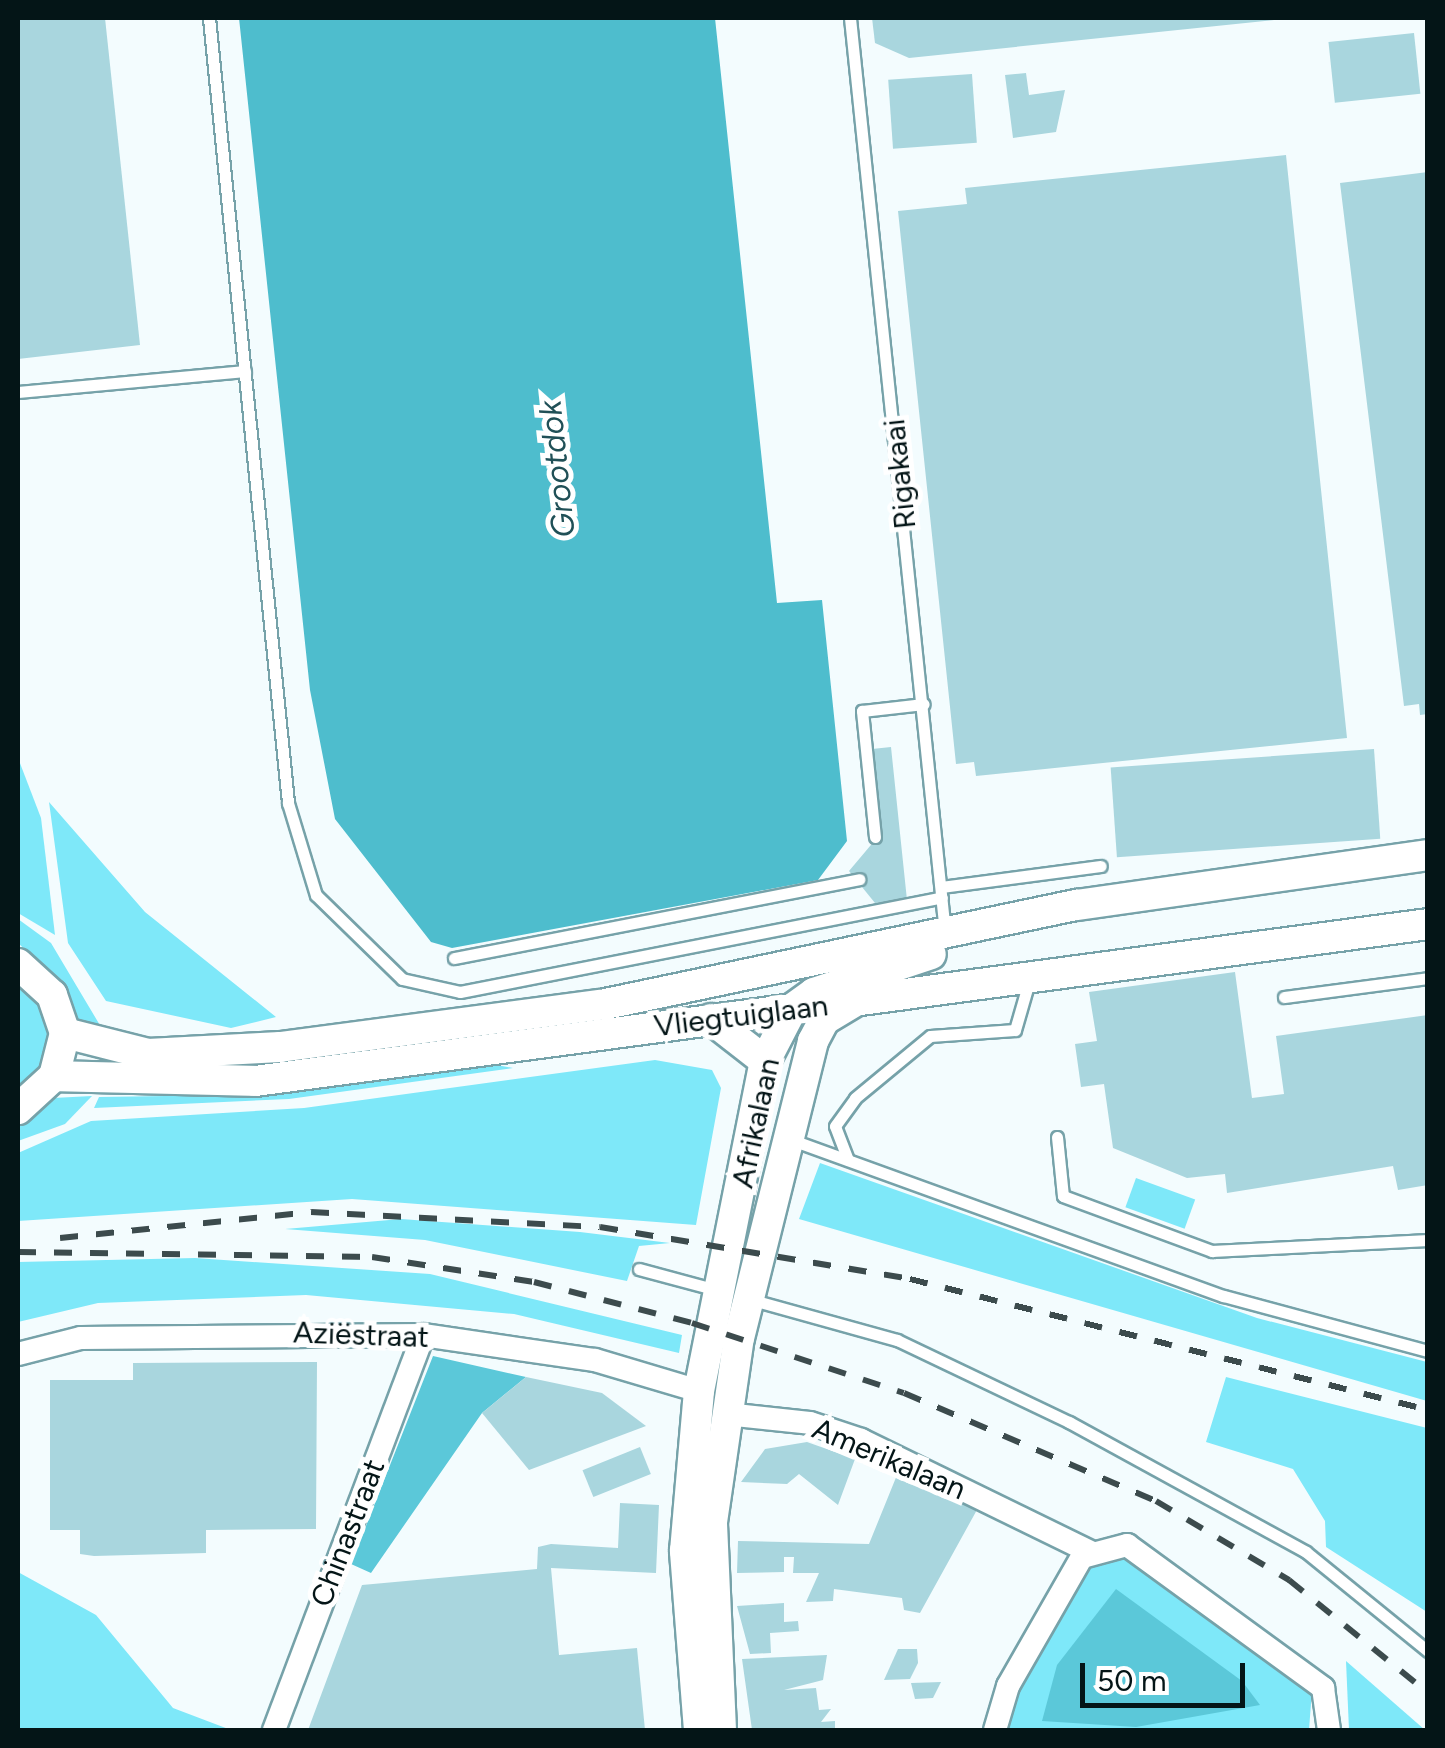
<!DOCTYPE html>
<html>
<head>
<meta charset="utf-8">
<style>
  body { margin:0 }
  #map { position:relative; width:1445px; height:1748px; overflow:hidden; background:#f3fcfe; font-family:Figtree,sans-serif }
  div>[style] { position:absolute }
  .green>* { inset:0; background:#7ee8f9; transform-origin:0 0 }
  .forest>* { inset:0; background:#5bc8d9 }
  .water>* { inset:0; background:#4ebdcd }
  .building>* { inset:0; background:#a9d6de; transform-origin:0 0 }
  .roads { filter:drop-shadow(2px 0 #76a2a9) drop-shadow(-2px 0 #76a2a9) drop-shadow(0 2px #76a2a9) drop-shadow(0 -2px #76a2a9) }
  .service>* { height:11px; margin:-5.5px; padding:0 5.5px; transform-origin:5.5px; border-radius:5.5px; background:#fff }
  .minor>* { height:22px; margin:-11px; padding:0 11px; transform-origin:11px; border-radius:11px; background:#fff }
  .secondary>* { height:30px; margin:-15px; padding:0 15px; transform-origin:15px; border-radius:15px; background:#fff }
  .rail>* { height:6px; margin-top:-3px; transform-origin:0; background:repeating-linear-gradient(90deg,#3c4b4d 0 18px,transparent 0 36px) }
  span { translate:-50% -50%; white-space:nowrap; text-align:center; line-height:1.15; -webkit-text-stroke:10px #fff; paint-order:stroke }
  .street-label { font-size:30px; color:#041517 }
  .water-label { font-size:32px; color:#205057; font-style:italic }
  .frame { position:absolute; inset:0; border:20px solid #041517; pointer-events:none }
  .scale { position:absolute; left:1080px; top:1663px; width:165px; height:45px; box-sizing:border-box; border:5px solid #041517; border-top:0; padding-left:12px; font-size:30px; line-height:35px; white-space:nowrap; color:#041517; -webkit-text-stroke:8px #fff; paint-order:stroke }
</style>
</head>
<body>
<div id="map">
  <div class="green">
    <i style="clip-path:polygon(18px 758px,41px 818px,55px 935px,18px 913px)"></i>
    <i style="clip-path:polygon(49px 802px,145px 912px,276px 1017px,231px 1028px,106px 1001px,68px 943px)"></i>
    <i style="clip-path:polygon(18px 919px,51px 943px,101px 1027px,78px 1022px,51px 974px,18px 943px)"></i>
    <i style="clip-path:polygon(18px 980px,44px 1007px,50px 1031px,46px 1059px,18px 1093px)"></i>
    <i style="clip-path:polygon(655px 1060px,712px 1070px,721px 1088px,696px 1225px,352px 1199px,18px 1221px,18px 1153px,91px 1121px,304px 1108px)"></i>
    <i style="clip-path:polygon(486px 1063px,513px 1068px,289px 1099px,94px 1108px,99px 1097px,232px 1095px)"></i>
    <i style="clip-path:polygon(92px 1096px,65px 1124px,18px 1141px,18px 1121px,53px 1098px)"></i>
    <i style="clip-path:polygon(820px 1163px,1257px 1318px,1427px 1362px,1427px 1401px,799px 1219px)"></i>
    <i style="left:1136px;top:1178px;width:63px;height:31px;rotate:20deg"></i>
    <i style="clip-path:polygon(401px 1219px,580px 1232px,670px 1243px,639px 1246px,627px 1281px,425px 1240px,285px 1229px)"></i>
    <i style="clip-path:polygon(195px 1258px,430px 1274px,682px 1335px,679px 1353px,514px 1314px,306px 1295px,98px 1303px,18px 1322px,18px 1262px)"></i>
    <i style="clip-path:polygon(1226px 1377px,1427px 1428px,1427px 1612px,1326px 1547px,1325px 1521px,1293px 1469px,1206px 1442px)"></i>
    <i style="clip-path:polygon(1128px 1553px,1312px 1690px,1309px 1730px,1007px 1730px,1007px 1711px,1092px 1562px)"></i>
    <i style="clip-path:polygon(18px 1572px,96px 1615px,173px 1708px,231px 1730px,18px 1730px)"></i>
    <i style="clip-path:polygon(1346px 1661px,1425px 1730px,1349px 1730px)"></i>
  </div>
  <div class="forest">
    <i style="clip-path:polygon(433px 1356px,526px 1377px,482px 1413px,371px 1573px,351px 1564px)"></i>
    <i style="clip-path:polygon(1116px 1589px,1242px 1681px,1260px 1705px,1136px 1727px,1042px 1721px,1057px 1665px)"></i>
  </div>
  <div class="water">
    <i style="clip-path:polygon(239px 18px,715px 18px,777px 603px,822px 600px,847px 841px,818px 880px,452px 948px,431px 942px,335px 819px,310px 690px)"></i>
  </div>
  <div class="building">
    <i style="clip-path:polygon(18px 18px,105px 18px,140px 345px,18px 359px)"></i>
    <i style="clip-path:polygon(872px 18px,1274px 18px,1274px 20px,909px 58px,875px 43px)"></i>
    <i style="left:1414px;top:33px;width:61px;height:86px;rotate:84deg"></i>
    <i style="clip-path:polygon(1026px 73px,1029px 95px,1065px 90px,1056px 132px,1013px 138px,1005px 75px)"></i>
    <i style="left:972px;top:74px;width:69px;height:84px;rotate:86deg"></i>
    <i style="clip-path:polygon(1286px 155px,1347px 738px,976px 776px,974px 762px,956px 764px,898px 211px,967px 204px,965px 188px)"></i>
    <i style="clip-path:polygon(1428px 172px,1428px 714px,1420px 715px,1419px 704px,1404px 706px,1340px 183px)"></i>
    <i style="clip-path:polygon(891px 747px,907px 900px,875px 903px,849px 871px,881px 833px,872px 749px)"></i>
    <i style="left:1374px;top:749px;width:90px;height:264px;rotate:86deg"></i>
    <i style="clip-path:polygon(1235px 972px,1252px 1098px,1284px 1094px,1276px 1036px,1428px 1015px,1428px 1185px,1398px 1190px,1393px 1166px,1227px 1193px,1225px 1174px,1187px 1178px,1113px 1148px,1104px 1084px,1081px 1087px,1075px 1044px,1097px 1041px,1089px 992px)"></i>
    <i style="clip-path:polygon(317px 1362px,316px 1529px,206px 1530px,206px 1553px,94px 1556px,80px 1554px,80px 1530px,50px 1530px,50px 1380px,133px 1380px,133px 1363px)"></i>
    <i style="clip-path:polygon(526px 1377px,602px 1393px,646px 1426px,529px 1470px,482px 1413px)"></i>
    <i style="clip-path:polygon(807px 1442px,855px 1459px,838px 1505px,799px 1474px,787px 1484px,741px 1482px,765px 1449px)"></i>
    <i style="left:640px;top:1447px;width:29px;height:62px;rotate:68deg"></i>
    <i style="clip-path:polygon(897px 1475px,978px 1508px,920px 1613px,904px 1610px,902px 1598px,834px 1589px,833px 1601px,806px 1602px,819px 1573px,793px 1573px,794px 1557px,784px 1557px,784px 1572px,737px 1573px,738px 1541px,869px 1544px)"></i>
    <i style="clip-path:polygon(620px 1503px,659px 1505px,656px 1573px,551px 1568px,559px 1655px,637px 1648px,645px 1730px,308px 1730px,362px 1585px,537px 1569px,538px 1547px,551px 1544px,618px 1548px)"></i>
    <i style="clip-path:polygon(784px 1603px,784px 1622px,798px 1621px,799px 1631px,770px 1633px,771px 1653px,750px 1654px,737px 1606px)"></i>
    <i style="clip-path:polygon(898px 1649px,917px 1649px,918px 1663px,910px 1679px,884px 1680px)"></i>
    <i style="clip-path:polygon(827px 1655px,823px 1680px,784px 1690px,816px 1688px,819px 1710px,831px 1709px,821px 1722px,835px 1721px,835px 1730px,752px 1730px,742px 1659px)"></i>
    <i style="clip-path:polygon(941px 1682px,933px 1698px,915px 1699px,911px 1683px)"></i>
  </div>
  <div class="roads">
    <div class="service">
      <i style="left:209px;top:18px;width:789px;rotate:84.25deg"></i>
      <i style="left:288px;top:803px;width:96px;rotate:73.1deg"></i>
      <i style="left:316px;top:895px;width:120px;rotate:44.3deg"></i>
      <i style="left:402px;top:979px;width:59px;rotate:12.6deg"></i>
      <i style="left:460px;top:992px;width:491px;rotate:-11.1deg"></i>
      <i style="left:850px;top:18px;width:919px;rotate:84.07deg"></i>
      <i style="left:18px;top:392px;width:228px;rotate:-5.3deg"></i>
      <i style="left:875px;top:837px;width:127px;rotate:-95.9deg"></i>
      <i style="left:862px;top:711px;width:62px;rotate:-6.4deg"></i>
      <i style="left:941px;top:887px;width:161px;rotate:-7.5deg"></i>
      <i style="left:454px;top:958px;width:413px;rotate:-11deg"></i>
      <i style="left:1284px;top:997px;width:145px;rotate:-7.5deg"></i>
      <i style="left:1057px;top:1137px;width:59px;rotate:84.2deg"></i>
      <i style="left:1063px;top:1196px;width:159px;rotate:20.3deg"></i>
      <i style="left:1212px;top:1251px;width:216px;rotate:-2.9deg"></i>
      <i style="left:792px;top:1140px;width:459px;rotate:19.9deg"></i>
      <i style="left:1224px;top:1296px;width:211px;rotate:15.1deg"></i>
      <i style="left:848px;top:1160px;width:36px;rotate:-111deg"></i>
      <i style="left:835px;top:1126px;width:34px;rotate:-54deg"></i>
      <i style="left:855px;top:1098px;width:97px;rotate:-39.6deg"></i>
      <i style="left:930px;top:1036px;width:85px;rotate:-4deg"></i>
      <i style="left:1015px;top:1030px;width:54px;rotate:-73.9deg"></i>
      <i style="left:639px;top:1269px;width:81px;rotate:15.1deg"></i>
      <i style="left:749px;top:1299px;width:154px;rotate:15.5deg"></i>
      <i style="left:897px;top:1340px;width:191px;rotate:25.5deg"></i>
      <i style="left:1069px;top:1422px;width:270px;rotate:28.7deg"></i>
      <i style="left:1306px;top:1552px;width:157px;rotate:39.1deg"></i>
    </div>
    <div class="minor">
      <i style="left:18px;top:1354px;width:65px;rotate:-14.3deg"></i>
      <i style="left:81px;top:1338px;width:342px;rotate:-0.5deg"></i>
      <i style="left:423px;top:1335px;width:174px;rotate:8.3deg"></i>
      <i style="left:595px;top:1360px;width:109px;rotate:16.6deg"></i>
      <i style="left:726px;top:1414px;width:84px;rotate:6.1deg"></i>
      <i style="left:810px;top:1423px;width:54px;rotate:18.4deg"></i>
      <i style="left:861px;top:1440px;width:256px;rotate:26deg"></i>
      <i style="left:274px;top:1730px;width:422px;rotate:-69.3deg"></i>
      <i style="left:995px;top:1730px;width:46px;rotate:-73.5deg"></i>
      <i style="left:1008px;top:1686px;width:149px;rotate:-60.2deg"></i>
      <i style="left:1082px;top:1557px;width:47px;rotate:-14.9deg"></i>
      <i style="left:1127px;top:1545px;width:243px;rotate:36.1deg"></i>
      <i style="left:1323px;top:1688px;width:42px;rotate:81.9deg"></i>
    </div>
    <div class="secondary">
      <i style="left:18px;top:964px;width:46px;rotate:42.4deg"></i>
      <i style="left:52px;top:995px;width:40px;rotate:71.1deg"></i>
      <i style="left:65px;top:1033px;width:44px;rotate:104.3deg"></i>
      <i style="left:54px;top:1076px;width:49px;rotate:137.5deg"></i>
      <i style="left:711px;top:1019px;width:68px;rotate:37.9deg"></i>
      <i style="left:65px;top:1033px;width:86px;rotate:14.2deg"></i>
      <i style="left:148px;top:1054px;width:132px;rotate:-3deg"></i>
      <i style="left:280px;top:1047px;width:324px;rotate:-7.5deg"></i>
      <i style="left:601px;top:1005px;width:486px;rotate:-11.9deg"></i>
      <i style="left:1077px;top:905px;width:355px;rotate:-8.1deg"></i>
      <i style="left:54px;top:1076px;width:201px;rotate:1.4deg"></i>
      <i style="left:255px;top:1081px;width:1183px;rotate:-7.62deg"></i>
      <i style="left:699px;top:1730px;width:180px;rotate:-94.5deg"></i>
      <i style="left:685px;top:1551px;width:161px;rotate:-85deg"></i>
      <i style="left:699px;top:1391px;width:337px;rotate:-78.7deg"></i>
      <i style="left:765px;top:1061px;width:59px;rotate:-62.6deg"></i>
      <i style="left:792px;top:1009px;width:27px;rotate:-36deg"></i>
      <i style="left:814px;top:993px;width:123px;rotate:-18.4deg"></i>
      <i style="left:721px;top:1730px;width:208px;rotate:-92.5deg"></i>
      <i style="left:712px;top:1522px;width:186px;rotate:-81.7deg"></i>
      <i style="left:739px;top:1338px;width:306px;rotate:-76deg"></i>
      <i style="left:813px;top:1041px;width:24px;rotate:-62deg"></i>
      <i style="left:824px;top:1020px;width:33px;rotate:-31deg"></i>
    </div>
  </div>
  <div class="rail">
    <i style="left:60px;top:1238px;width:252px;rotate:-5.9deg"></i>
    <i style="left:311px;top:1212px;width:289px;rotate:3deg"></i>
    <i style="left:600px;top:1227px;width:314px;rotate:9.5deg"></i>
    <i style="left:910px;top:1279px;width:534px;rotate:14.19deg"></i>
    <i style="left:18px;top:1252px;width:354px;rotate:0.8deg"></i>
    <i style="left:372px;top:1257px;width:164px;rotate:8.8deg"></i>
    <i style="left:534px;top:1282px;width:163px;rotate:14.5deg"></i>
    <i style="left:692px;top:1323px;width:223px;rotate:18.3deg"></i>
    <i style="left:904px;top:1393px;width:274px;rotate:23.2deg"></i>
    <i style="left:1156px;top:1501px;width:155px;rotate:30.7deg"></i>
    <i style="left:1289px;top:1580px;width:179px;rotate:39.1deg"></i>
  </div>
  <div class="street-label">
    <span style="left:900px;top:474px;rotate:-96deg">Rigakaai</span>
    <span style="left:741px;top:1016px;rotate:-7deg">Vliegtuiglaan</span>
    <span style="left:756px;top:1123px;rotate:-78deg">Afrikalaan</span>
    <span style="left:361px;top:1335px;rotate:2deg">Aziëstraat</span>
    <span style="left:889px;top:1459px;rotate:23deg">Amerikalaan</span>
    <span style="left:348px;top:1533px;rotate:-69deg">Chinastraat</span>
  </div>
  <div class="water-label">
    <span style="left:557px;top:469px;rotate:-96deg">Grootdok</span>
  </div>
  <div class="frame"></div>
  <div class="scale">50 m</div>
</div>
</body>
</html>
